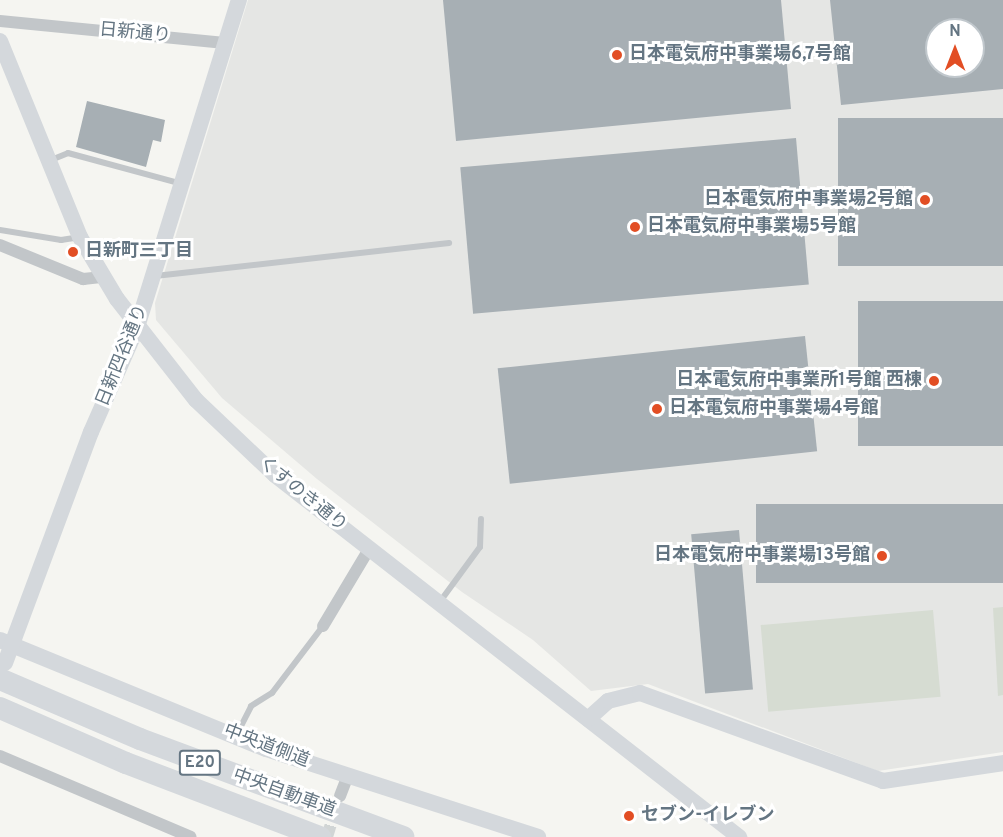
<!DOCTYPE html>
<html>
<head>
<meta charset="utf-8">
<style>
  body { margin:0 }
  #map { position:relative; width:1003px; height:837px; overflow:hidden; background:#f5f5f1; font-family:Overpass,"Noto Sans JP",sans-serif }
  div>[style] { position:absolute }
  .built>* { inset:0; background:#e5e6e4 }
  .green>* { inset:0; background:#d6dcd2; transform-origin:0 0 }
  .building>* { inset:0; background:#a7afb4; transform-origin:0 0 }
  .street-tunnel>* { height:12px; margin-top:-6px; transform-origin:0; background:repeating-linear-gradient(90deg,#d1d5d5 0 12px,transparent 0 18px) }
  .lane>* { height:6px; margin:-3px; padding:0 3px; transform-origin:3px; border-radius:3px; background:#c2c6c9 }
  .street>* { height:12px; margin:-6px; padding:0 6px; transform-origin:6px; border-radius:6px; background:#c2c6c9 }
  .secondary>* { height:16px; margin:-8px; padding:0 8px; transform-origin:8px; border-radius:8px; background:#d4d8dc }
  .highway>* { height:22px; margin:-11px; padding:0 11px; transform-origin:11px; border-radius:11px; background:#d4d8dc }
  .dots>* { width:16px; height:16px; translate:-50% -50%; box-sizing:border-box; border:3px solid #fff; border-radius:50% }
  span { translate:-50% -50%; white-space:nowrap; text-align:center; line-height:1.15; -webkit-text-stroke:6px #fff; paint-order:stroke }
  .shield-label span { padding:2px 4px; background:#fff; border:2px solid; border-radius:4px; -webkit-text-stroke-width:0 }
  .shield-label { font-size:16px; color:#647582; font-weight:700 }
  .street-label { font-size:18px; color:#647582 }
  .poi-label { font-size:18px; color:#647582; font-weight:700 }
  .left { translate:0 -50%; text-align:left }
  .right { translate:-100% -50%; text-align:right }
  .north { position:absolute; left:925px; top:18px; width:60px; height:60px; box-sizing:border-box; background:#fff; border:2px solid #c1c8cd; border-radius:50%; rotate:0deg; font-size:16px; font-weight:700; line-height:24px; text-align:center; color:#647582 }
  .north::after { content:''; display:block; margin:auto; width:21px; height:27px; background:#e24e24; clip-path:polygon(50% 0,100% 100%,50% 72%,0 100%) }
</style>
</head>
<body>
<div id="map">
  <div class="built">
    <i style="clip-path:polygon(evenodd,248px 0,1003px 0,1003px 752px,878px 771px,648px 684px,591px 691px,533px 640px,462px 592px,317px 479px,222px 398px,156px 320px,155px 303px,248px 0,937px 30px,973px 30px,973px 66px,937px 66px,937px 30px)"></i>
  </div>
  <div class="green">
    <i style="clip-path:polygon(1003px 607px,1003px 695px,998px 696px,993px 608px)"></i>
    <i style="left:933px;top:610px;width:87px;height:173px;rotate:85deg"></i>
  </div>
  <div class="building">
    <i style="clip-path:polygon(443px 0,781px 0,791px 109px,456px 141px)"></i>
    <i style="clip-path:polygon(evenodd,830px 0,1003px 0,1003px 89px,841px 105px,830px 0,937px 30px,973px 30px,973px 66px,937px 66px,937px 30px)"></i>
    <i style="clip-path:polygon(87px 101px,165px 120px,161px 142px,153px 140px,146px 167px,76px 147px)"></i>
    <i style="left:1003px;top:118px;width:148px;height:165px;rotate:90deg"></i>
    <i style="left:796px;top:138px;width:147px;height:337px;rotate:85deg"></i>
    <i style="left:1003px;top:301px;width:145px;height:145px;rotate:90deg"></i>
    <i style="left:805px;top:336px;width:116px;height:309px;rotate:84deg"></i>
    <i style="left:1003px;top:504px;width:79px;height:247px;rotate:90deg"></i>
    <i style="left:739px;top:530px;width:160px;height:48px;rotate:85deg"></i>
  </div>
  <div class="street-tunnel">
    <i style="left:327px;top:837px;width:31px;rotate:-73deg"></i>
  </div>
  <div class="lane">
    <i style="left:51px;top:160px;width:18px;rotate:-22deg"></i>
    <i style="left:68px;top:153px;width:118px;rotate:15.2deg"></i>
    <i style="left:0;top:230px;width:62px;rotate:9.3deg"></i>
    <i style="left:61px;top:240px;width:18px;rotate:-9deg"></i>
    <i style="left:155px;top:276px;width:296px;rotate:-6.4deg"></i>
    <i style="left:439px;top:603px;width:69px;rotate:-53.8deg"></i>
    <i style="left:480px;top:547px;width:28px;rotate:-88deg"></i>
    <i style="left:237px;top:734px;width:31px;rotate:-63deg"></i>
    <i style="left:251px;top:706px;width:25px;rotate:-32deg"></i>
    <i style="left:272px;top:693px;width:84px;rotate:-52.7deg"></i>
  </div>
  <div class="street">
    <i style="left:0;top:21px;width:226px;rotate:5.6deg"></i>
    <i style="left:0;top:245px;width:90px;rotate:22.3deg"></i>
    <i style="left:83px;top:279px;width:18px;rotate:-6deg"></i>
    <i style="left:323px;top:626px;width:90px;rotate:-59.1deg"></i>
    <i style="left:0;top:756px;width:207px;rotate:23deg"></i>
    <i style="left:340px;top:796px;width:19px;rotate:-69deg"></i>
  </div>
  <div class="secondary">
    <i style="left:0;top:41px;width:212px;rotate:67.8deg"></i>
    <i style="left:80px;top:237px;width:72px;rotate:59.2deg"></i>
    <i style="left:117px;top:299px;width:128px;rotate:52deg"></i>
    <i style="left:196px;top:400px;width:109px;rotate:43.5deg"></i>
    <i style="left:275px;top:475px;width:589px;rotate:37.96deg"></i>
    <i style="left:0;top:640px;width:287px;rotate:22.3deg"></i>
    <i style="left:266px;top:749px;width:286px;rotate:17.9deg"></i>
    <i style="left:5px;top:663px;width:246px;rotate:-69.6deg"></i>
    <i style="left:91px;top:432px;width:115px;rotate:-66.3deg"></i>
    <i style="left:137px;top:327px;width:343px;rotate:-72.7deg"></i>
    <i style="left:588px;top:719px;width:27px;rotate:-42deg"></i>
    <i style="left:608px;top:701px;width:33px;rotate:-14deg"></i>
    <i style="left:640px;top:693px;width:258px;rotate:19.9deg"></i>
    <i style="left:883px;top:781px;width:121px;rotate:-8.5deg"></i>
  </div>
  <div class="highway">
    <i style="left:0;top:679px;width:152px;rotate:23.2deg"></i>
    <i style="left:140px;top:739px;width:281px;rotate:20.4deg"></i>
    <i style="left:0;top:708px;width:137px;rotate:23.6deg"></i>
    <i style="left:126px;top:763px;width:208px;rotate:20.9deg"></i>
  </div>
  <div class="dots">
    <i style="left:617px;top:55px;background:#e24e24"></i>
    <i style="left:925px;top:200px;background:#e24e24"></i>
    <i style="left:635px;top:227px;background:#e24e24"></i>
    <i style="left:73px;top:252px;background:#e24e24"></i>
    <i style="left:934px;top:381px;background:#e24e24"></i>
    <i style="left:657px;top:409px;background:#e24e24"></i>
    <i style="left:882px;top:556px;background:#e24e24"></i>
    <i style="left:629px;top:816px;background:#e24e24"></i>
  </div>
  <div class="shield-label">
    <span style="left:200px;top:763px">E20</span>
  </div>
  <div class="street-label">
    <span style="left:135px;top:34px;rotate:5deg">日新通り</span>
    <span style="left:123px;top:356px;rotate:-68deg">日新四谷通り</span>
    <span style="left:302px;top:495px;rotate:39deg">くすのき通り</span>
    <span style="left:266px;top:747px;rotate:21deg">中央道側道</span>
    <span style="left:284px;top:794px;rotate:20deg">中央自動車道</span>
  </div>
  <div class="poi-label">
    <span class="left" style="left:629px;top:55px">日本電気府中事業場6,7号館</span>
    <span class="right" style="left:913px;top:200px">日本電気府中事業場2号館</span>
    <span class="left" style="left:647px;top:227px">日本電気府中事業場5号館</span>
    <span class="left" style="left:85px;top:252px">日新町三丁目</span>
    <span class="right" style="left:922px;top:381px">日本電気府中事業所1号館 西棟</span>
    <span class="left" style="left:669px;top:409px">日本電気府中事業場4号館</span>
    <span class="right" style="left:870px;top:556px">日本電気府中事業場13号館</span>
    <span class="left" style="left:641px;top:816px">セブン-イレブン</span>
  </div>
  <div class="north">N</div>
</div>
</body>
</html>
